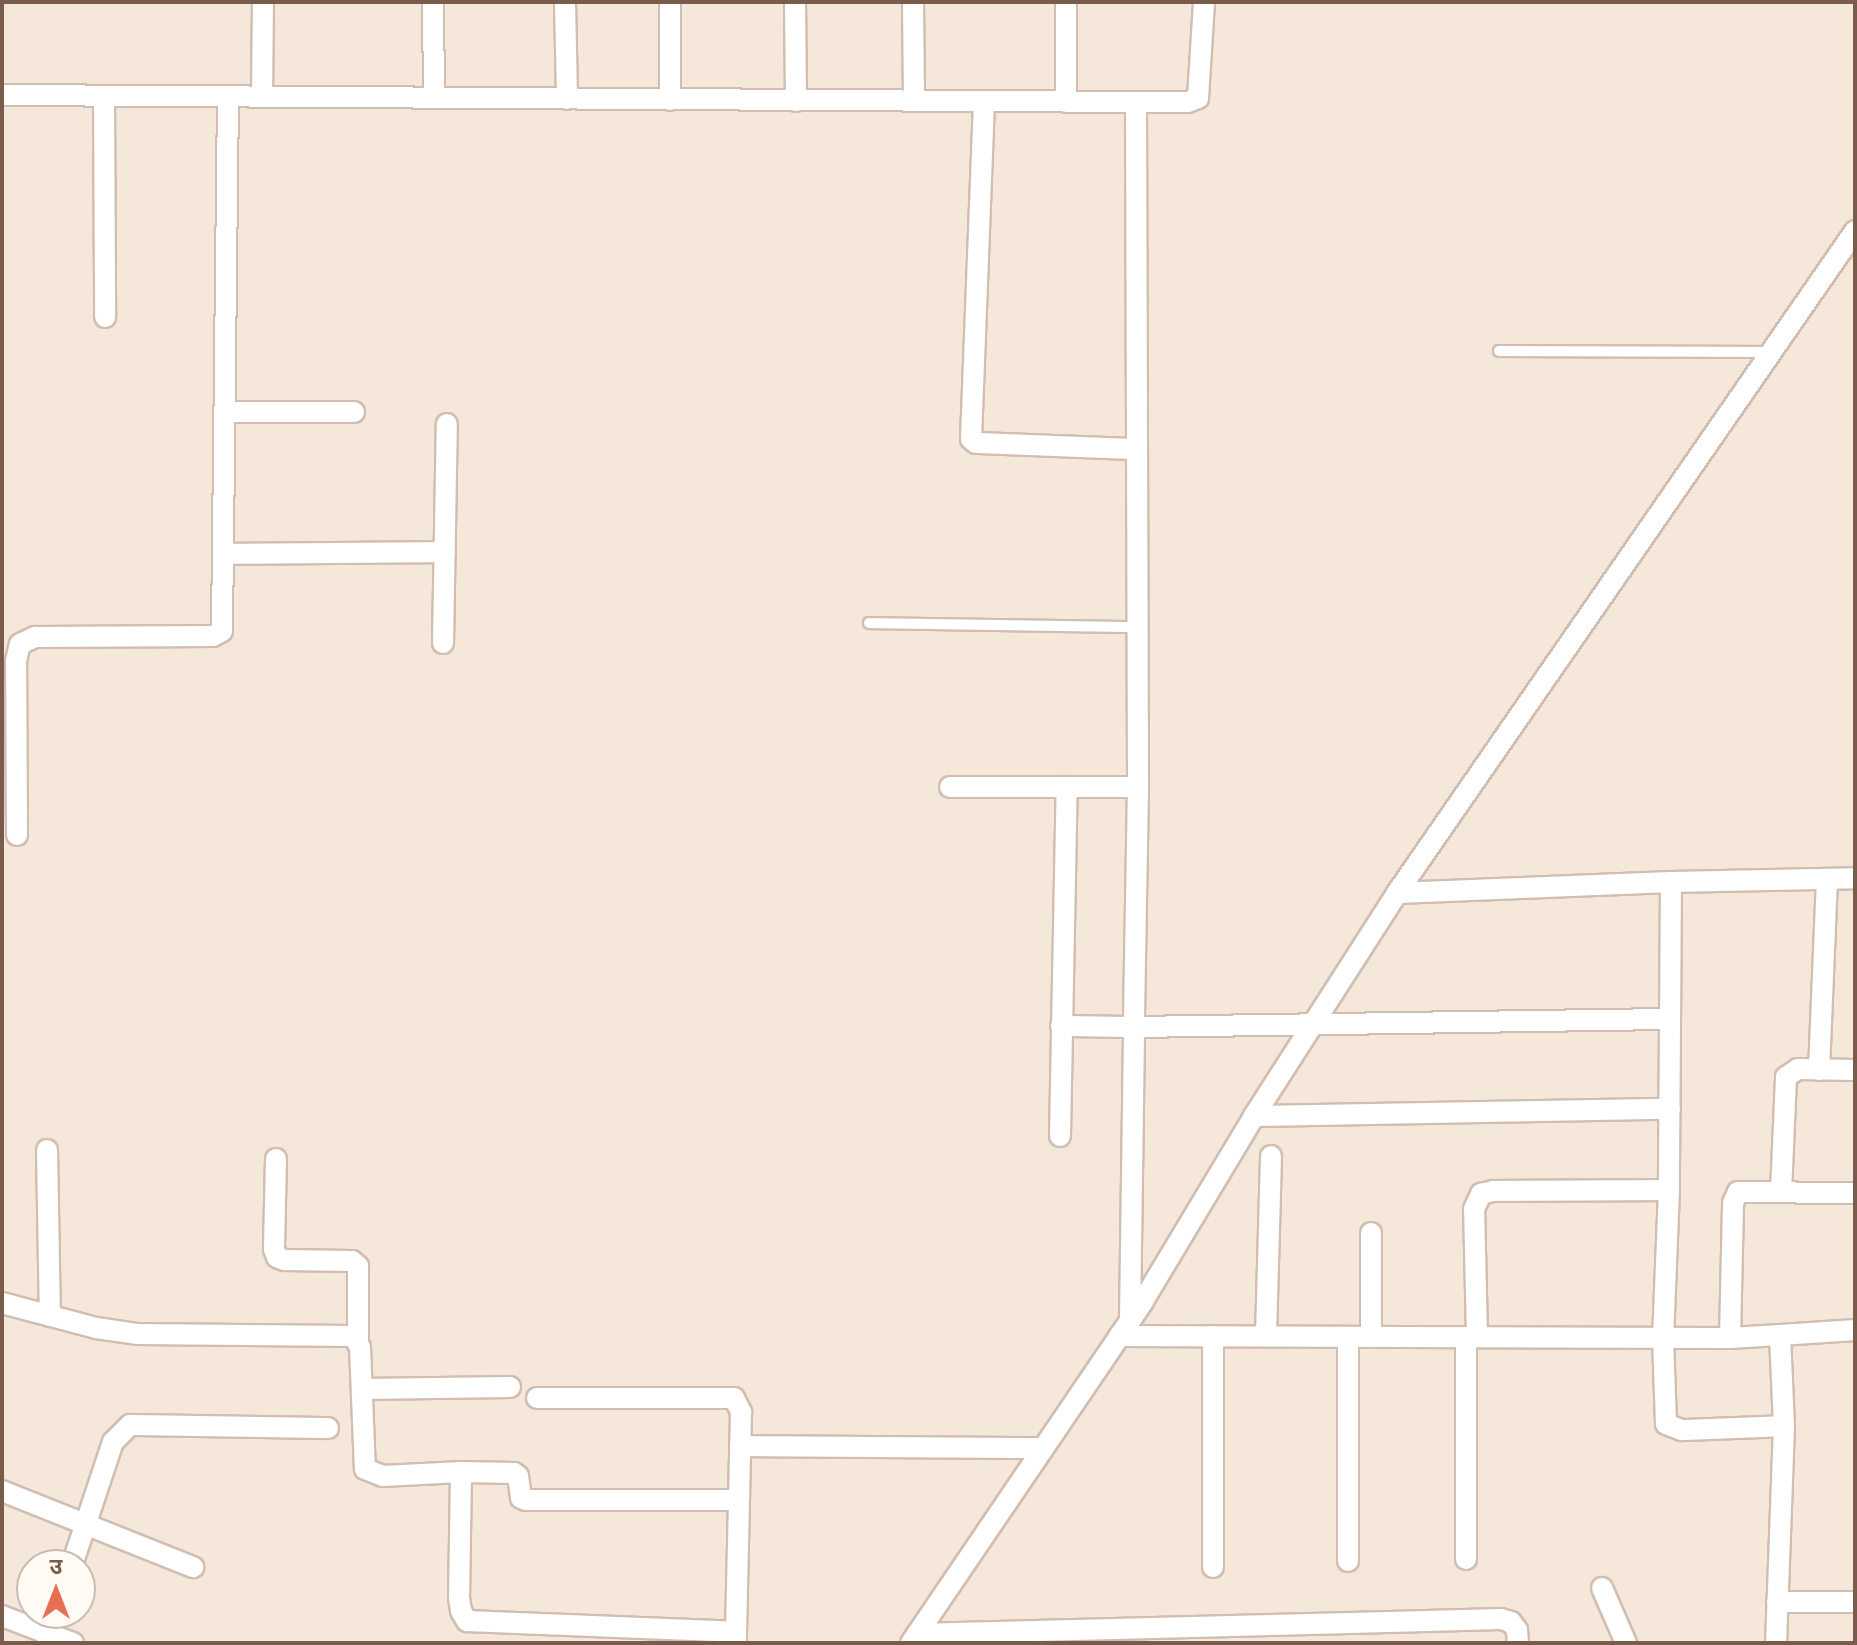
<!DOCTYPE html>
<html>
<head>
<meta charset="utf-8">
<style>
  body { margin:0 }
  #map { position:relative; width:1857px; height:1645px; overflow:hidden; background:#fdf6ec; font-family:"DejaVu Sans","Noto Sans Devanagari",sans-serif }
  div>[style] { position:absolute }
  .residential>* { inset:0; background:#f5e8da }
  .roads { filter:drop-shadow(2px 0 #d1beb0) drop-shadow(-2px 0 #d1beb0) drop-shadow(0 2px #d1beb0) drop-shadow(0 -2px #d1beb0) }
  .service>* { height:10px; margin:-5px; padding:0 5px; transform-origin:5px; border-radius:5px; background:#fff }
  .minor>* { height:20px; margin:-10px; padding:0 10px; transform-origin:10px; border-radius:10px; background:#fff }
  span { translate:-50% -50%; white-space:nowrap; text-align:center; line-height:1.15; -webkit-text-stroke:7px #fffaf3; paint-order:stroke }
  .frame { position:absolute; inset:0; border:4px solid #7a5c4d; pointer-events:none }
  .north { position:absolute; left:16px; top:1549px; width:80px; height:80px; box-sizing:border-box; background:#fffaf3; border:2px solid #cabbb1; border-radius:50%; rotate:0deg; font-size:22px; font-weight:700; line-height:32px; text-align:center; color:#7a5c4d }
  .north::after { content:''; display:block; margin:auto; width:28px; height:36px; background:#e76f51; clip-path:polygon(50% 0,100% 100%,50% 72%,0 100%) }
</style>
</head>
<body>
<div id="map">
  <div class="residential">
    <i style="clip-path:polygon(evenodd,2px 2px,1855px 2px,1855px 1643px,2px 1643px,2px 2px,32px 1565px,80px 1565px,80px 1613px,32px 1613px,32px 1565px)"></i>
  </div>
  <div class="roads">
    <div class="service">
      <i style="left:1499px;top:351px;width:271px;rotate:0.2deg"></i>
      <i style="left:869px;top:623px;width:268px;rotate:0.9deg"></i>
    </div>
    <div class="minor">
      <i style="left:433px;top:2px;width:95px;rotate:89.4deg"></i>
      <i style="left:565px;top:2px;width:97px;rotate:88.8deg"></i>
      <i style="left:670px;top:2px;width:98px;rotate:90deg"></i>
      <i style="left:795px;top:2px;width:99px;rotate:89.4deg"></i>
      <i style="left:913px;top:2px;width:99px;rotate:89.4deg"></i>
      <i style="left:1066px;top:2px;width:100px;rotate:90deg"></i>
      <i style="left:2px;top:95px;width:1134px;rotate:0.35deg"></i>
      <i style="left:1136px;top:102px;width:685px;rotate:89.83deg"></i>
      <i style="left:1138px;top:787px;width:240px;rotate:91deg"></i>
      <i style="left:1134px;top:1027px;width:73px;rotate:-179.2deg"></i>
      <i style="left:104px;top:96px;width:221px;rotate:89.7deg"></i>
      <i style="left:262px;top:96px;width:94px;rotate:-89.4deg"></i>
      <i style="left:984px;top:101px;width:338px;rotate:92.2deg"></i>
      <i style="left:971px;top:439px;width:6px;rotate:39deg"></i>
      <i style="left:976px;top:443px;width:159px;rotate:2.2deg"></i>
      <i style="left:1136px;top:102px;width:52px"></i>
      <i style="left:1188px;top:102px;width:11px;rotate:-22deg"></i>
      <i style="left:1198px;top:98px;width:96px;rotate:-86.4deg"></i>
      <i style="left:224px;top:412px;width:130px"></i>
      <i style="left:223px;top:554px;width:222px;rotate:-0.5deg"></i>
      <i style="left:443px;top:643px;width:219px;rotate:-89deg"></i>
      <i style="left:950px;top:787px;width:188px"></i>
      <i style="left:17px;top:835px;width:174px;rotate:-90.3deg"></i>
      <i style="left:16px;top:661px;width:17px;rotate:-77deg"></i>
      <i style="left:20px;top:644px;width:17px;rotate:-25deg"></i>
      <i style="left:35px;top:637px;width:178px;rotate:-0.3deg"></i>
      <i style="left:213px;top:636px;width:10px;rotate:-29deg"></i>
      <i style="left:222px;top:631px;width:534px;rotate:-89.36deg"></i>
      <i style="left:1671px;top:882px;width:184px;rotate:-1.2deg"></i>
      <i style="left:1397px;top:893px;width:274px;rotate:-2.3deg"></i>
      <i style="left:1671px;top:882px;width:308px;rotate:90.4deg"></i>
      <i style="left:1819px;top:1070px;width:190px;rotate:-87.6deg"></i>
      <i style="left:1254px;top:1116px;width:416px;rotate:-1deg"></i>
      <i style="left:1060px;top:1136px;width:349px;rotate:-88.9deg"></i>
      <i style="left:47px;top:1150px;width:166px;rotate:89deg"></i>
      <i style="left:276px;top:1159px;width:90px;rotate:91.3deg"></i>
      <i style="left:274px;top:1249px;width:9px;rotate:69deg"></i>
      <i style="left:277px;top:1257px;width:8px;rotate:23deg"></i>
      <i style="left:284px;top:1260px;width:68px;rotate:0.8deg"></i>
      <i style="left:352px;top:1261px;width:8px;rotate:40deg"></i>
      <i style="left:358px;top:1266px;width:74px;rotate:90deg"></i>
      <i style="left:1781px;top:1192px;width:115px;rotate:-87.5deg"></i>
      <i style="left:1786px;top:1077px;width:14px;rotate:-34deg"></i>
      <i style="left:1798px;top:1069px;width:57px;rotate:1deg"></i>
      <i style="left:1371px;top:1233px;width:104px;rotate:90deg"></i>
      <i style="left:2px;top:1303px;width:97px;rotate:14.9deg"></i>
      <i style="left:96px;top:1328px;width:41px;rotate:8.3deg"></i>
      <i style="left:137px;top:1334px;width:216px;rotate:0.5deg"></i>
      <i style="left:353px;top:1336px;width:13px;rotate:58deg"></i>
      <i style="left:360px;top:1347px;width:122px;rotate:87.7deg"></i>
      <i style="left:365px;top:1469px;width:19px;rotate:21deg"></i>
      <i style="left:383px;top:1476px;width:78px;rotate:-2.9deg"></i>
      <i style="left:461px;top:1472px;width:126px;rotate:90.9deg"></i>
      <i style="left:459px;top:1598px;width:13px;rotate:81deg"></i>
      <i style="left:461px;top:1611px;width:12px;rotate:59deg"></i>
      <i style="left:467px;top:1621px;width:269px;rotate:2.3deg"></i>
      <i style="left:736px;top:1632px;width:11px;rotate:90deg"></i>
      <i style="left:1130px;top:1320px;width:293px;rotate:-89.2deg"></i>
      <i style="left:1134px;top:1027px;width:535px;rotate:-0.86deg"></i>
      <i style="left:1780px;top:1335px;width:75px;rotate:-3.8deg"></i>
      <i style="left:1119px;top:1336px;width:611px;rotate:0.19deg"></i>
      <i style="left:1730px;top:1338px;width:50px;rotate:-3.4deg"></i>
      <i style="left:1780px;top:1335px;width:91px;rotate:87.5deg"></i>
      <i style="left:1784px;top:1426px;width:217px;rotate:92.1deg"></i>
      <i style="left:1266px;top:1336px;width:180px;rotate:-88.4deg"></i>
      <i style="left:1348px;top:1337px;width:224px;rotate:90deg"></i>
      <i style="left:1466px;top:1337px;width:222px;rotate:90deg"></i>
      <i style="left:1477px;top:1337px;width:128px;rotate:-91.3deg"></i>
      <i style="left:1474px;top:1209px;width:17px;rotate:-65deg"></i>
      <i style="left:1481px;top:1194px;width:12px;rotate:-14deg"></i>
      <i style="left:1493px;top:1191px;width:176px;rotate:-0.3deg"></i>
      <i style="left:1669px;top:1190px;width:148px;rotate:92.3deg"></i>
      <i style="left:1663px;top:1338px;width:86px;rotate:88deg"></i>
      <i style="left:1666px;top:1424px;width:17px;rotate:21deg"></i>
      <i style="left:1682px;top:1430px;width:102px;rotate:-2.2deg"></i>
      <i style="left:1730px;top:1338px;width:135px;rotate:-88.7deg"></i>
      <i style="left:1733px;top:1203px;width:12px;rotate:-66deg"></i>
      <i style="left:1738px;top:1192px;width:117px;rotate:0.5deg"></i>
      <i style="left:362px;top:1389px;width:148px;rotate:-0.8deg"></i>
      <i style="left:537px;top:1398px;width:197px"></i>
      <i style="left:734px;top:1398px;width:16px;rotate:63deg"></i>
      <i style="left:741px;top:1412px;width:88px;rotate:91.3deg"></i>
      <i style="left:740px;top:1446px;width:303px;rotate:0.4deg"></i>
      <i style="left:461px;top:1472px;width:53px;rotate:1.1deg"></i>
      <i style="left:514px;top:1473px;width:5px;rotate:37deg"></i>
      <i style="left:518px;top:1476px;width:22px;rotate:82deg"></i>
      <i style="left:521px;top:1498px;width:5px;rotate:22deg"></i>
      <i style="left:526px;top:1500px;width:213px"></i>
      <i style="left:739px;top:1500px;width:132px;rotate:91.3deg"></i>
      <i style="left:2px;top:1491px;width:206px;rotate:21.7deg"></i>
      <i style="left:72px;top:1565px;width:130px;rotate:-71.6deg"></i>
      <i style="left:113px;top:1442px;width:24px;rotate:-45deg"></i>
      <i style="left:130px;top:1425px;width:198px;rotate:0.9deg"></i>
      <i style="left:1213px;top:1567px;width:231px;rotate:-90deg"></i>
      <i style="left:1602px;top:1588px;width:60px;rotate:66.4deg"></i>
      <i style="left:1777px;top:1602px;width:78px"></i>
      <i style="left:2px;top:1616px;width:76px;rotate:20.8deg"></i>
      <i style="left:917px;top:1634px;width:584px;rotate:-1.47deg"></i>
      <i style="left:1501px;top:1619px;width:10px;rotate:17deg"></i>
      <i style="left:1511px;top:1622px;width:10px;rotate:53deg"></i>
      <i style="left:1517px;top:1630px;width:13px;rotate:86deg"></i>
      <i style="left:47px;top:1643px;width:31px;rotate:-73deg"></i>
      <i style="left:911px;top:1643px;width:413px;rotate:-55.8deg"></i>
      <i style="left:1143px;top:1301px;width:216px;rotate:-59deg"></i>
      <i style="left:1254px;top:1116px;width:265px;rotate:-57.3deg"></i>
      <i style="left:1397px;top:893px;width:805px;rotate:-55.32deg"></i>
    </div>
  </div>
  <div class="frame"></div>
  <div class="north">उ</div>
</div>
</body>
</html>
